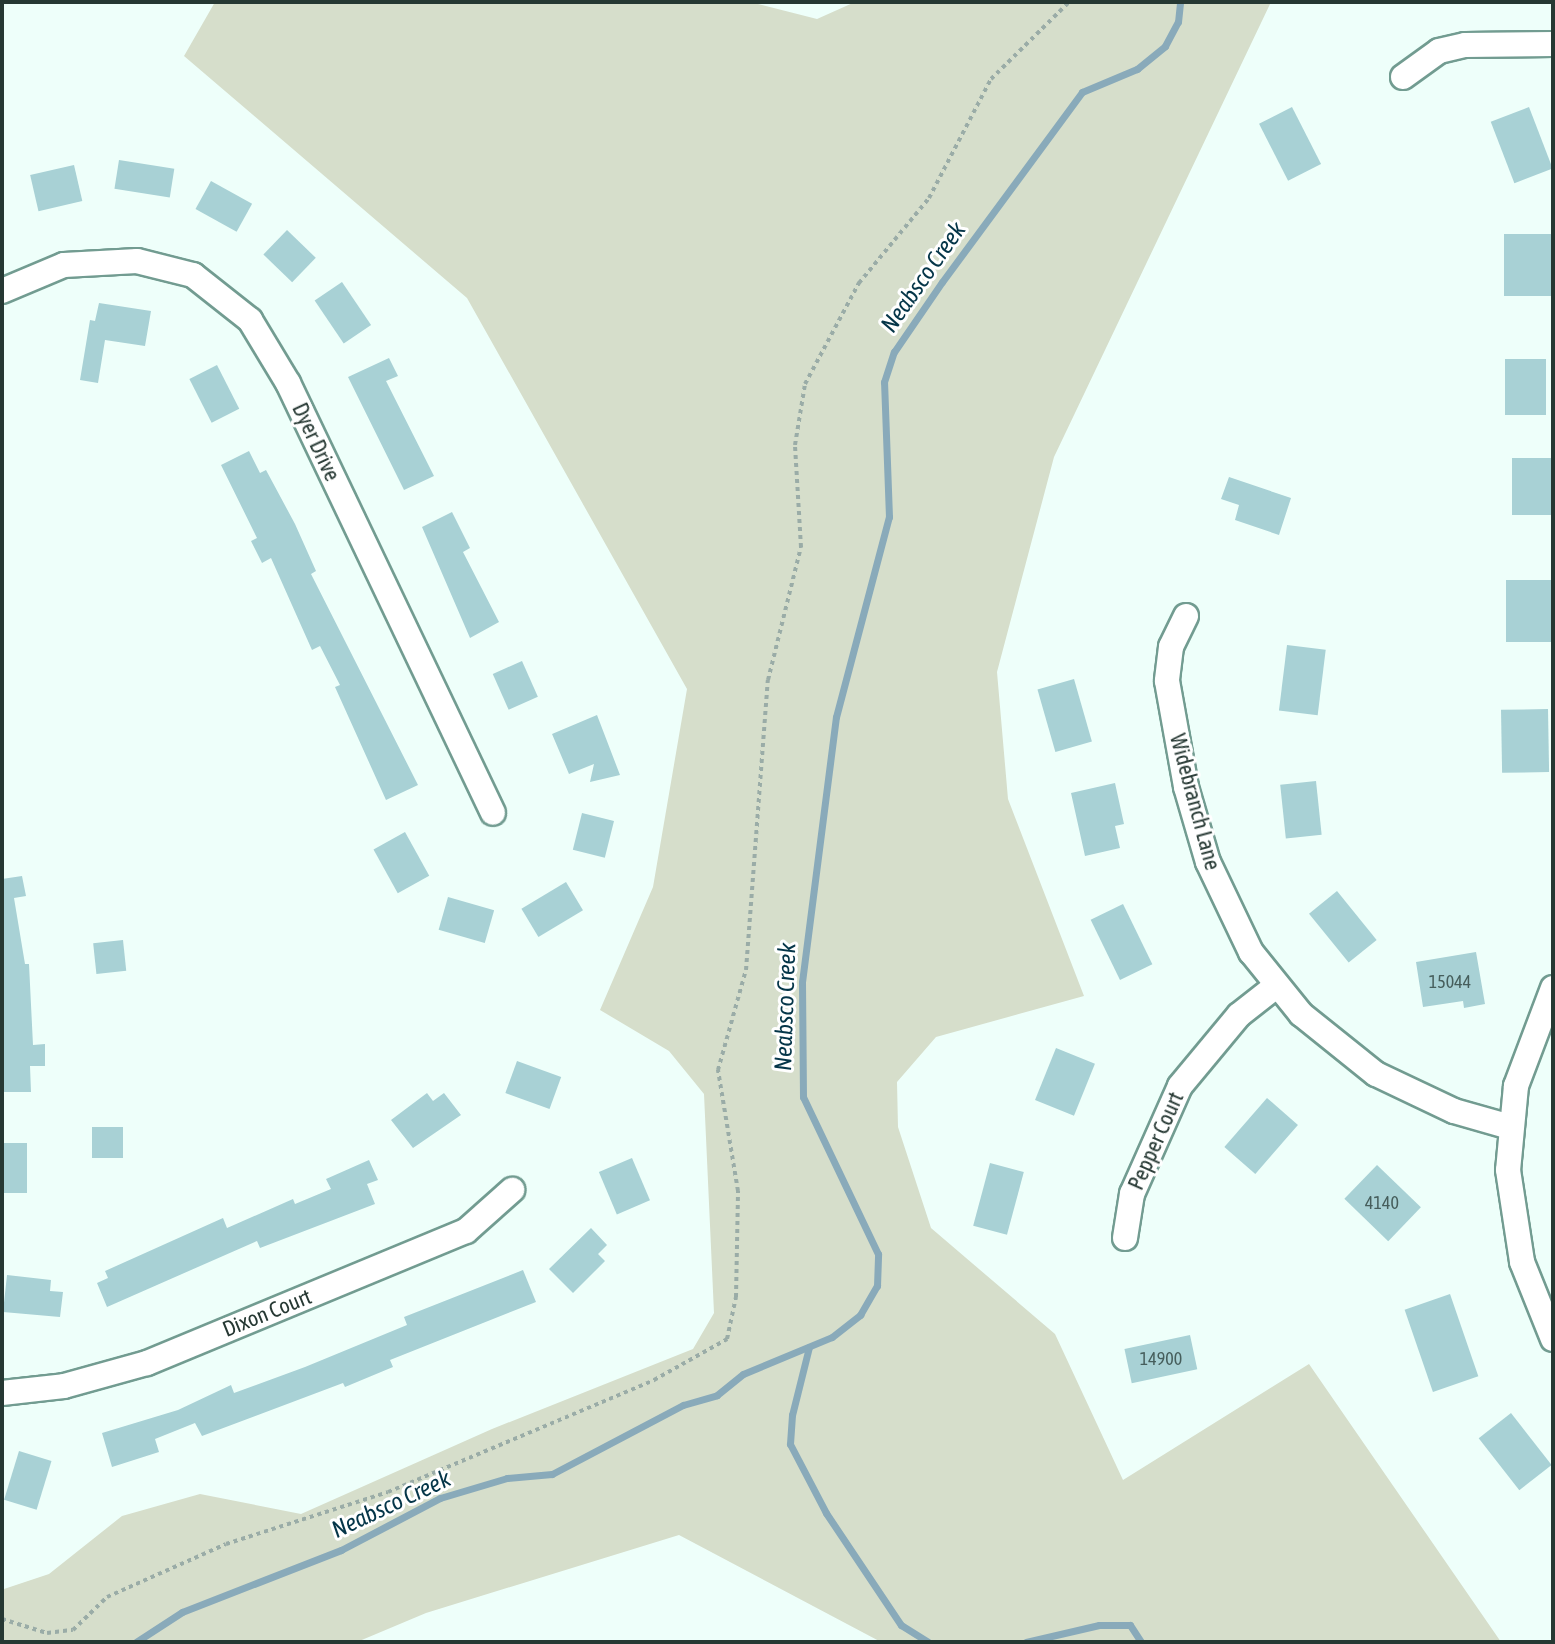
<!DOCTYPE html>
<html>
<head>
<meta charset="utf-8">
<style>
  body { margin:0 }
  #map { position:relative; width:1555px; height:1644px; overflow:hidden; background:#eefffa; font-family:"Asap Condensed",sans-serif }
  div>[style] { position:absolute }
  .green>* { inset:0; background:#d6decb }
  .stream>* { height:7px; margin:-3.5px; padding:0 3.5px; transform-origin:3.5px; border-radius:3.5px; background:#89aaba }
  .building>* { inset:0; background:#a8d1d5; transform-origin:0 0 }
  .path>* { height:4px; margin-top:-2px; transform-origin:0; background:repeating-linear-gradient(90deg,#9aaca7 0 4px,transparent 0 8px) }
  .roads { filter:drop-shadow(2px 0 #729c91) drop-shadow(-2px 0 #729c91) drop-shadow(0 2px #729c91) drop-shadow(0 -2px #729c91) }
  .minor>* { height:24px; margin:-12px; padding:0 12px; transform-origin:12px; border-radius:12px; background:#fff }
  span { translate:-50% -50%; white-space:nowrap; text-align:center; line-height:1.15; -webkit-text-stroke:6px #fff; paint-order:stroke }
  .number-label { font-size:18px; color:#465e5c }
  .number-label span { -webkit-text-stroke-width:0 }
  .street-label { font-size:22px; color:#263833 }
  .water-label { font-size:24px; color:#043548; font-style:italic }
  .frame { position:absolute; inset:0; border:4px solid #263833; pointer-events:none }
</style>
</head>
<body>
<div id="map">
  <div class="green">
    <i style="clip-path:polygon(215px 2px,750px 2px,817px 19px,855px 2px,1271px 2px,1054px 457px,997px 672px,1008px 799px,1084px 996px,936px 1037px,897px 1082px,898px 1127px,931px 1228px,1055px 1334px,1123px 1480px,1309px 1364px,1501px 1642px,881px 1642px,679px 1535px,426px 1613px,357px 1642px,2px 1642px,4px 1589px,49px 1574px,122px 1516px,200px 1494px,301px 1514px,492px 1429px,693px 1349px,714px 1313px,704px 1094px,669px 1051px,600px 1010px,653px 887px,687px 689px,467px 298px,184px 56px)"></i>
  </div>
  <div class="stream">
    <i style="left:809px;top:1347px;width:70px;rotate:104deg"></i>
    <i style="left:792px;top:1415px;width:29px;rotate:94deg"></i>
    <i style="left:790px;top:1444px;width:78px;rotate:62.4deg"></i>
    <i style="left:826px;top:1513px;width:135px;rotate:56.2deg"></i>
    <i style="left:901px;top:1625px;width:32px;rotate:32deg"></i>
    <i style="left:136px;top:1642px;width:55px;rotate:-33.1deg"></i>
    <i style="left:182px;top:1612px;width:171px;rotate:-21.3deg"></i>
    <i style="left:341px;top:1550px;width:112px;rotate:-27.7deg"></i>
    <i style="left:440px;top:1498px;width:70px;rotate:-16.6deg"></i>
    <i style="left:507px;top:1478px;width:45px;rotate:-5.1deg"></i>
    <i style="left:552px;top:1474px;width:148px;rotate:-27.8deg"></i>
    <i style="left:683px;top:1405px;width:35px;rotate:-16deg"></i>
    <i style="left:717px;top:1395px;width:33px;rotate:-39deg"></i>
    <i style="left:743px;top:1374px;width:96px;rotate:-22.6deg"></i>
    <i style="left:832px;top:1337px;width:36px;rotate:-38deg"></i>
    <i style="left:860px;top:1315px;width:34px;rotate:-60deg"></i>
    <i style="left:877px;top:1286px;width:32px;rotate:-88deg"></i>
    <i style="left:878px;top:1254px;width:174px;rotate:-115.5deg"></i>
    <i style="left:803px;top:1097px;width:115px;rotate:-90.5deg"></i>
    <i style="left:802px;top:982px;width:267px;rotate:-82.7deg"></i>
    <i style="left:836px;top:717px;width:207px;rotate:-75.2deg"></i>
    <i style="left:889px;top:517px;width:135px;rotate:-92.1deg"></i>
    <i style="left:884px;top:382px;width:32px;rotate:-72deg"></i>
    <i style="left:894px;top:352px;width:85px;rotate:-55.6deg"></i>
    <i style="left:942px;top:282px;width:236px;rotate:-53.6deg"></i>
    <i style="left:1082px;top:92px;width:60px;rotate:-22.7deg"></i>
    <i style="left:1137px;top:69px;width:36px;rotate:-39deg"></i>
    <i style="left:1165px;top:46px;width:27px;rotate:-62deg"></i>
    <i style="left:1178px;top:22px;width:20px;rotate:-84deg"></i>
    <i style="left:1026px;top:1642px;width:75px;rotate:-13.1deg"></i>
    <i style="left:1099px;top:1625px;width:31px"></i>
    <i style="left:1130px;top:1625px;width:20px;rotate:57deg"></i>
  </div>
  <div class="building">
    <i style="left:1292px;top:107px;width:64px;height:37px;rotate:63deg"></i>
    <i style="left:1529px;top:107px;width:66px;height:41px;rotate:69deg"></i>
    <i style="left:119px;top:160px;width:56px;height:29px;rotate:9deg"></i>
    <i style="left:74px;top:165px;width:37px;height:45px;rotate:77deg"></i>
    <i style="left:211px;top:181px;width:47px;height:32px;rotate:29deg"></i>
    <i style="left:287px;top:230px;width:40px;height:34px;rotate:44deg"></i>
    <i style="left:1553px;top:234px;width:62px;height:49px;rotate:90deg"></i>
    <i style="left:342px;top:282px;width:52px;height:33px;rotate:56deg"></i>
    <i style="clip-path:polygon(99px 303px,151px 311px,145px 346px,105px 340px,98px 383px,80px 380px,90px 320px,95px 321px)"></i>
    <i style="clip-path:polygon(389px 358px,398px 376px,386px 381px,434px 476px,404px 490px,348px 377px)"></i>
    <i style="left:1505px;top:359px;width:41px;height:56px"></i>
    <i style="left:217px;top:365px;width:49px;height:31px;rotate:63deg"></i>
    <i style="clip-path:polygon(249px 451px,260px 473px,266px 470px,295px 524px,316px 571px,311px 574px,418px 785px,386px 800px,335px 687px,340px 685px,320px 646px,312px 650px,271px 558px,262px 563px,251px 541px,257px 538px,221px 465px)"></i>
    <i style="left:1512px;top:458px;width:41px;height:57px"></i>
    <i style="clip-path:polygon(1229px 477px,1291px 498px,1279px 535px,1235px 520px,1239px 505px,1221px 499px)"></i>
    <i style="clip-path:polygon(452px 512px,470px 548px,463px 552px,499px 622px,470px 638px,422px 527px)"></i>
    <i style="left:1553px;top:580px;width:62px;height:47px;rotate:90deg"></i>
    <i style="left:1287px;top:645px;width:39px;height:66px;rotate:7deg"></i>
    <i style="left:522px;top:661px;width:39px;height:32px;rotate:66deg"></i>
    <i style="left:1074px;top:679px;width:65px;height:38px;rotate:74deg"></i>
    <i style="left:1548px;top:709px;width:63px;height:47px;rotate:89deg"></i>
    <i style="clip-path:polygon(597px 715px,620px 775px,590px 782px,594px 764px,569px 774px,552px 734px)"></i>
    <i style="left:1316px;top:781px;width:54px;height:36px;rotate:84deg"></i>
    <i style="clip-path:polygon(1115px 783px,1124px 824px,1115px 826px,1120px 848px,1085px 856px,1071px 793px)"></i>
    <i style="left:582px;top:813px;width:33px;height:38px;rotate:14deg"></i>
    <i style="left:405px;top:832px;width:50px;height:36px;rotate:61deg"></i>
    <i style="clip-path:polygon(22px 876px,26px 896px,14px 898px,25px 964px,29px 964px,33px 1045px,45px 1044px,45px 1066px,30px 1066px,31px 1092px,2px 1092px,2px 879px)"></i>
    <i style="left:566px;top:882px;width:33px;height:52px;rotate:59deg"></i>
    <i style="left:1337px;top:891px;width:63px;height:36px;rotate:51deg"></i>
    <i style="left:448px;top:897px;width:48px;height:34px;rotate:16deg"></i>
    <i style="left:1123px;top:904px;width:67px;height:36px;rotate:64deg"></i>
    <i style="left:123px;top:940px;width:31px;height:30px;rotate:84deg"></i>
    <i style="clip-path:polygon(1476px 952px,1485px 1004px,1464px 1008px,1463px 1001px,1423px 1007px,1416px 962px)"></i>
    <i style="left:1056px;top:1048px;width:42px;height:56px;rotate:22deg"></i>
    <i style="left:517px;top:1061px;width:47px;height:34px;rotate:20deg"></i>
    <i style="clip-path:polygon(427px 1093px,433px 1101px,444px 1093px,461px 1115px,413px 1148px,391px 1120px)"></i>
    <i style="left:1267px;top:1098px;width:41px;height:65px;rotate:41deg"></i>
    <i style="left:92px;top:1127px;width:31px;height:31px"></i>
    <i style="left:2px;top:1143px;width:25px;height:50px"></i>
    <i style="left:632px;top:1158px;width:46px;height:36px;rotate:67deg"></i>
    <i style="clip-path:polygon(369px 1160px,378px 1180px,367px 1184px,375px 1204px,260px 1248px,257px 1241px,107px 1307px,97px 1283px,108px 1278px,105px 1271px,223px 1218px,227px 1228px,293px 1199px,295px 1204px,331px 1189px,326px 1179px)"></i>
    <i style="left:990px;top:1163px;width:35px;height:65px;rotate:15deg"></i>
    <i style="left:1377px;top:1165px;width:61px;height:47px;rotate:44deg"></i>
    <i style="clip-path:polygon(591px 1228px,607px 1245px,598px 1254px,605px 1261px,573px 1293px,549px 1269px)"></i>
    <i style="clip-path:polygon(523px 1270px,536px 1302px,390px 1360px,393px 1367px,345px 1387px,343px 1383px,202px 1436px,195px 1423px,155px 1439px,159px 1452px,112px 1467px,102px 1433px,178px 1410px,231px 1385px,234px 1393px,305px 1367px,407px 1325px,404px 1317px)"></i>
    <i style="clip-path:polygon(7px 1275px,51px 1280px,50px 1291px,63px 1292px,60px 1317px,3px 1312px)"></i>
    <i style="left:1450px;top:1294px;width:87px;height:48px;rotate:71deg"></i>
    <i style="left:1190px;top:1335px;width:35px;height:67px;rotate:78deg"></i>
    <i style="left:1511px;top:1413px;width:66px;height:41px;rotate:52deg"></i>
    <i style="left:19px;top:1451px;width:34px;height:51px;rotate:17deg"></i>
  </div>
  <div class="path">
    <i style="left:2px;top:1619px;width:47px;rotate:17.3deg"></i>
    <i style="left:47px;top:1633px;width:26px;rotate:-7deg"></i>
    <i style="left:73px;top:1630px;width:47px;rotate:-44.1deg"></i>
    <i style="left:107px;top:1597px;width:130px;rotate:-24deg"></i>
    <i style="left:226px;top:1544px;width:170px;rotate:-17.8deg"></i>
    <i style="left:388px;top:1492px;width:289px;rotate:-22.8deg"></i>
    <i style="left:654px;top:1380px;width:84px;rotate:-29.3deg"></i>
    <i style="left:727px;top:1339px;width:43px;rotate:-77.9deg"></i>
    <i style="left:736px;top:1297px;width:106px;rotate:-88.9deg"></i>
    <i style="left:738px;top:1191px;width:123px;rotate:-99.4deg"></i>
    <i style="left:718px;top:1070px;width:104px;rotate:-74.4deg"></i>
    <i style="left:746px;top:970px;width:291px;rotate:-85.7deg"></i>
    <i style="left:768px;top:680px;width:137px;rotate:-76.1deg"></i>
    <i style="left:801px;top:547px;width:102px;rotate:-93.4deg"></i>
    <i style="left:795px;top:445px;width:62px;rotate:-80.7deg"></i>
    <i style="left:805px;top:384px;width:115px;rotate:-61.9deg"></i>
    <i style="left:859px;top:283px;width:110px;rotate:-50.5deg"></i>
    <i style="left:929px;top:198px;width:134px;rotate:-62.5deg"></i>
    <i style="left:991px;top:79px;width:110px;rotate:-44.6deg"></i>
  </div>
  <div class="roads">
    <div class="minor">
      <i style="left:1403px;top:77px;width:44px;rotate:-35.8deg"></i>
      <i style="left:1439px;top:51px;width:27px;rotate:-13deg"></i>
      <i style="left:1465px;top:45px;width:88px;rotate:-0.7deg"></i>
      <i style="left:2px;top:291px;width:67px;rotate:-22.8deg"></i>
      <i style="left:64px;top:265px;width:73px;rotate:-3.1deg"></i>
      <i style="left:137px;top:261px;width:58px;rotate:14deg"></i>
      <i style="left:193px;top:275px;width:73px;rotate:38.3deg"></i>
      <i style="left:250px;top:320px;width:74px;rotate:58.9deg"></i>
      <i style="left:288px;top:383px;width:476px;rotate:64.5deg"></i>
      <i style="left:1186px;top:616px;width:34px;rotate:116deg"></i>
      <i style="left:1171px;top:647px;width:34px;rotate:97deg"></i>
      <i style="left:1167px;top:681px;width:108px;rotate:79.8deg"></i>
      <i style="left:1186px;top:787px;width:78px;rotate:73.7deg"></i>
      <i style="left:1208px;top:862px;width:100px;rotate:64.5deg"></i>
      <i style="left:1251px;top:952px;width:80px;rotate:51.1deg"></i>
      <i style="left:1301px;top:1014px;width:96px;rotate:38.7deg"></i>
      <i style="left:1376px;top:1074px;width:86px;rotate:25.4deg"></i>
      <i style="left:1454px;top:1111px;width:58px;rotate:15.9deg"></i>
      <i style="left:1553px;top:988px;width:105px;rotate:110.7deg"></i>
      <i style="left:1516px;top:1086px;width:84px;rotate:95.4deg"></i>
      <i style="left:1508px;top:1170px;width:93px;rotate:81.3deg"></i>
      <i style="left:1522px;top:1262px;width:83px;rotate:68.1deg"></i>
      <i style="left:1125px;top:1238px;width:45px;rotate:-81deg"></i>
      <i style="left:1132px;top:1194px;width:118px;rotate:-66deg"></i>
      <i style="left:1180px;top:1086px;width:92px;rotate:-50.3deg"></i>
      <i style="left:1239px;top:1015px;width:47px;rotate:-38.1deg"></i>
      <i style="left:2px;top:1393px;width:62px;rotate:-6.4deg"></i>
      <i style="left:64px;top:1386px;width:86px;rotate:-15.5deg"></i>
      <i style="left:147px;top:1363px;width:345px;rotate:-22.5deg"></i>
      <i style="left:466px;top:1231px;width:62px;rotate:-41.7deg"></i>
    </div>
  </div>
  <div class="number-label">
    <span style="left:1450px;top:982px">15044</span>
    <span style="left:1382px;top:1203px">4140</span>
    <span style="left:1161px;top:1359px">14900</span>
  </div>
  <div class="street-label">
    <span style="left:316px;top:442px;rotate:65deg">Dyer Drive</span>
    <span style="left:1195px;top:802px;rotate:75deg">Widebranch Lane</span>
    <span style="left:1156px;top:1141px;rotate:-66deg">Pepper Court</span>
    <span style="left:267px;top:1313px;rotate:-22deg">Dixon Court</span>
  </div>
  <div class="water-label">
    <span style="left:923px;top:277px;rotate:-55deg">Neabsco Creek</span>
    <span style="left:785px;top:1007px;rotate:-88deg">Neabsco Creek</span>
    <span style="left:391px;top:1504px;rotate:-25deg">Neabsco Creek</span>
  </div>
  <div class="frame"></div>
</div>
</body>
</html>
